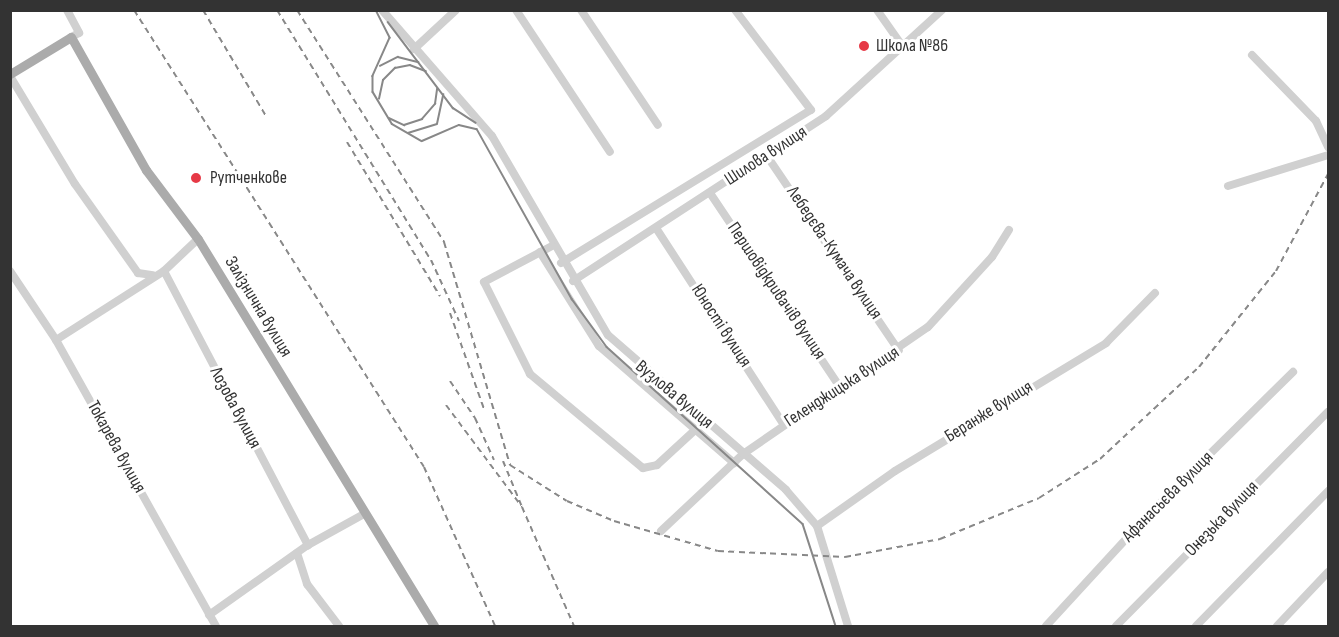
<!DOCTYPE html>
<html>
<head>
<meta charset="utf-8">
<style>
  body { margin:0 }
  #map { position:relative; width:1339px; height:637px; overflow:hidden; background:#fff; font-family:"Sofia Sans Condensed",sans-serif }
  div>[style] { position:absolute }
  .minor>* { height:8px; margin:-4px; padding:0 4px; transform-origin:4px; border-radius:4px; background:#d0d0d0 }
  .major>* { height:9px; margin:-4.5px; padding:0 4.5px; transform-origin:4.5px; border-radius:4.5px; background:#ababab }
  .tram>* { height:1.5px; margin:-0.75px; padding:0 0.75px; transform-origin:0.75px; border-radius:0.75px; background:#888 }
  .rail>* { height:2px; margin-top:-1px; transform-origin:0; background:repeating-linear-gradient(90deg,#888 0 6px,transparent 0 10.5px) }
  .dots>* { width:16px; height:16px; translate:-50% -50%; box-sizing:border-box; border:3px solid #fff; border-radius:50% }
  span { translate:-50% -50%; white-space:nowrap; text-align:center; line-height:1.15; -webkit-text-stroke:6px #fff; paint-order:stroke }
  .poi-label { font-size:18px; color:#333 }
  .left { translate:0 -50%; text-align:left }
  .street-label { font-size:18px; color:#333 }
  .frame { position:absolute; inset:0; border:12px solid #333; pointer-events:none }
</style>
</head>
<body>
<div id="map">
  <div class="minor">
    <i style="left:67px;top:10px;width:26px;rotate:62deg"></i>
    <i style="left:79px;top:33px;width:9px;rotate:153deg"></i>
    <i style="left:382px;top:10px;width:167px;rotate:48.9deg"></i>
    <i style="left:492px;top:136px;width:230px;rotate:59.8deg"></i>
    <i style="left:608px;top:335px;width:236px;rotate:41deg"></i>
    <i style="left:786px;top:490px;width:48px;rotate:49.3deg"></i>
    <i style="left:817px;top:526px;width:105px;rotate:72.8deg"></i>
    <i style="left:516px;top:10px;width:170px;rotate:56.5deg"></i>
    <i style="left:581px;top:10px;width:138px;rotate:56.2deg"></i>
    <i style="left:877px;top:10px;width:45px;rotate:54.9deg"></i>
    <i style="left:414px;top:49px;width:57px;rotate:-42.9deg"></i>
    <i style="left:1252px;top:55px;width:92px;rotate:45.9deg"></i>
    <i style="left:1316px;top:121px;width:29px;rotate:65deg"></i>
    <i style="left:10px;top:76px;width:126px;rotate:59deg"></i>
    <i style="left:75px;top:184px;width:109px;rotate:54.7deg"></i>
    <i style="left:138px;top:273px;width:15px;rotate:8deg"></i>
    <i style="left:767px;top:156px;width:235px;rotate:55.9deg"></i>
    <i style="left:1228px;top:186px;width:105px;rotate:-17.2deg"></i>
    <i style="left:710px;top:193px;width:237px;rotate:56.2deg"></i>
    <i style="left:656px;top:228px;width:235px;rotate:57deg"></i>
    <i style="left:552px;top:246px;width:77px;rotate:152.1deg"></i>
    <i style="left:484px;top:282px;width:103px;rotate:63.4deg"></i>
    <i style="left:530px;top:374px;width:147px;rotate:39.8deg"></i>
    <i style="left:643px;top:468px;width:14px;rotate:-12deg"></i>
    <i style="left:657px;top:465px;width:52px;rotate:-42.6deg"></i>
    <i style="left:540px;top:252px;width:111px;rotate:57.9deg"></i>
    <i style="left:599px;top:346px;width:179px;rotate:40.9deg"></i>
    <i style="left:561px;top:263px;width:293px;rotate:-31.5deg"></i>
    <i style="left:811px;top:110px;width:126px;rotate:-127.2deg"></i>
    <i style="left:10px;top:271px;width:83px;rotate:56.3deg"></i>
    <i style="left:56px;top:340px;width:328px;rotate:60.8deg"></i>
    <i style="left:164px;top:271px;width:310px;rotate:62.3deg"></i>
    <i style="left:573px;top:281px;width:302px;rotate:-33.1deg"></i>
    <i style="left:826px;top:116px;width:157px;rotate:-42.4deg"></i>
    <i style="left:56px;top:340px;width:128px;rotate:-32.6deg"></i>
    <i style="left:164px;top:271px;width:47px;rotate:-43.3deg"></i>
    <i style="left:817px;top:526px;width:95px;rotate:-35.2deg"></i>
    <i style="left:895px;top:471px;width:247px;rotate:-31.2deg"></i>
    <i style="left:1106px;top:343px;width:70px;rotate:-45.6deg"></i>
    <i style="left:661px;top:531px;width:112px;rotate:-43.2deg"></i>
    <i style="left:743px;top:454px;width:224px;rotate:-34.5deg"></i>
    <i style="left:928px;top:327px;width:95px;rotate:-47.6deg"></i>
    <i style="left:992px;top:257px;width:32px;rotate:-58deg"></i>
    <i style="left:297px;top:553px;width:33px;rotate:72deg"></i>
    <i style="left:307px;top:584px;width:53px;rotate:52.7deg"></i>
    <i style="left:209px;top:615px;width:121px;rotate:-35.3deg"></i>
    <i style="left:308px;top:545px;width:64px;rotate:-29deg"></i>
    <i style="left:1046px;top:626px;width:154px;rotate:-47.4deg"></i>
    <i style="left:1150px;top:513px;width:201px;rotate:-44.6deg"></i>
    <i style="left:1116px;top:626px;width:301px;rotate:-45.3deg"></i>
    <i style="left:1196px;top:626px;width:189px;rotate:-45.6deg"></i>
    <i style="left:1277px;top:626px;width:74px;rotate:-46.6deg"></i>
  </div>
  <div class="major">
    <i style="left:10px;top:74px;width:71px;rotate:-31.2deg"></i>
    <i style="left:71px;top:37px;width:153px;rotate:60.6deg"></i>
    <i style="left:146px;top:170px;width:86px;rotate:53deg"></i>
    <i style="left:198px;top:239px;width:453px;rotate:58.6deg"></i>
  </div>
  <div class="tram">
    <i style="left:376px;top:10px;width:31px;rotate:63deg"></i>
    <i style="left:390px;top:38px;width:42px;rotate:114.1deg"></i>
    <i style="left:373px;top:76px;width:16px;rotate:90deg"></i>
    <i style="left:373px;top:92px;width:37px;rotate:59deg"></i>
    <i style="left:392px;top:124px;width:34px;rotate:30deg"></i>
    <i style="left:422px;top:141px;width:40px;rotate:-23.4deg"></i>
    <i style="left:459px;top:125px;width:18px;rotate:13deg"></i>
    <i style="left:477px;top:129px;width:195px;rotate:60.8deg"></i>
    <i style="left:572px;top:299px;width:59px;rotate:53.9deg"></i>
    <i style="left:607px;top:347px;width:264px;rotate:42.1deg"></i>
    <i style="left:803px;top:524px;width:107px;rotate:72.1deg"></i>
    <i style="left:388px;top:22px;width:108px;rotate:52.9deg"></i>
    <i style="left:453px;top:108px;width:27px;rotate:33deg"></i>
    <i style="left:380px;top:66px;width:20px;rotate:-27deg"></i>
    <i style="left:398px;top:57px;width:21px;rotate:14deg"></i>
    <i style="left:379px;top:99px;width:19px;rotate:-78deg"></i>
    <i style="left:383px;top:80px;width:17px;rotate:-45deg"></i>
    <i style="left:395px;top:68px;width:15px;rotate:-11deg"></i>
    <i style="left:410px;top:65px;width:17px;rotate:21deg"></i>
    <i style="left:389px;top:118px;width:17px;rotate:25deg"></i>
    <i style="left:404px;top:125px;width:19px;rotate:-18deg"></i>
    <i style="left:422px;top:119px;width:20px;rotate:-49deg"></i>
    <i style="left:435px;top:104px;width:15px;rotate:-82deg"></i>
    <i style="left:408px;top:133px;width:30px;rotate:-17deg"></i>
    <i style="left:437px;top:124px;width:30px;rotate:-78deg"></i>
  </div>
  <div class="rail">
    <i style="left:134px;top:10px;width:541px;rotate:57.6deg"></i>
    <i style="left:424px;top:467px;width:174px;rotate:65.9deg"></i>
    <i style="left:203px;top:10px;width:123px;rotate:59.3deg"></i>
    <i style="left:277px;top:10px;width:294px;rotate:58.4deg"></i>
    <i style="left:431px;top:260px;width:67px;rotate:65.3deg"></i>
    <i style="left:297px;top:10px;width:275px;rotate:57.6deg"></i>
    <i style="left:444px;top:242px;width:233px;rotate:73.5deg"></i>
    <i style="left:510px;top:465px;width:67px;rotate:32.3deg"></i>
    <i style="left:567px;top:501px;width:51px;rotate:23.1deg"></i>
    <i style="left:614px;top:521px;width:108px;rotate:16.1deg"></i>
    <i style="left:718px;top:551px;width:127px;rotate:2.7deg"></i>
    <i style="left:845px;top:557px;width:97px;rotate:-10.7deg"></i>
    <i style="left:940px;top:539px;width:107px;rotate:-22.5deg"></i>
    <i style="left:1039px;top:498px;width:72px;rotate:-32.6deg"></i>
    <i style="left:1100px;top:459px;width:135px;rotate:-42.9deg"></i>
    <i style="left:1199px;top:367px;width:123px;rotate:-51.3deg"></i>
    <i style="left:1276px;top:271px;width:110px;rotate:-61.8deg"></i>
    <i style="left:347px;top:142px;width:180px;rotate:58.9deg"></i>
    <i style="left:450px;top:313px;width:102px;rotate:70.5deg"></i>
    <i style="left:450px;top:381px;width:45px;rotate:56deg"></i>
    <i style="left:475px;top:418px;width:46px;rotate:65.7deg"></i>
    <i style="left:446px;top:405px;width:127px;rotate:53.3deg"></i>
    <i style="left:522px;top:507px;width:130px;rotate:66.4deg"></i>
    <i style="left:503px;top:461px;width:50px;rotate:67.6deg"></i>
  </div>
  <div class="dots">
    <i style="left:864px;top:46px;background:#e63946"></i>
    <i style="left:196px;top:178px;background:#e63946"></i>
  </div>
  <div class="poi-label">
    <span class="left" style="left:876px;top:46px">Школа №86</span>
    <span class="left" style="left:210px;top:178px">Рутченкове</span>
  </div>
  <div class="street-label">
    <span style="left:766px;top:156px;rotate:-33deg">Шилова вулиця</span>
    <span style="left:834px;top:253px;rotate:56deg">Лебедєва-Кумача вулиця</span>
    <span style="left:776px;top:291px;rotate:56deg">Першовідкривачів вулиця</span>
    <span style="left:258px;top:307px;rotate:59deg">Залізнична вулиця</span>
    <span style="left:721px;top:326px;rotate:57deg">Юності вулиця</span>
    <span style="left:842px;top:387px;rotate:-33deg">Геленджицька вулиця</span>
    <span style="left:674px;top:395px;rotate:40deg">Вузлова вулиця</span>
    <span style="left:235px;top:408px;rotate:62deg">Лозова вулиця</span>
    <span style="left:989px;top:412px;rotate:-32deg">Беранже вулиця</span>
    <span style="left:116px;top:447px;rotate:61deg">Токарева вулиця</span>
    <span style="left:1168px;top:497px;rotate:-45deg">Афанасьєва вулиця</span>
    <span style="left:1222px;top:519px;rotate:-46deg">Онезька вулиця</span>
  </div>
  <div class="frame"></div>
</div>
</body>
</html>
